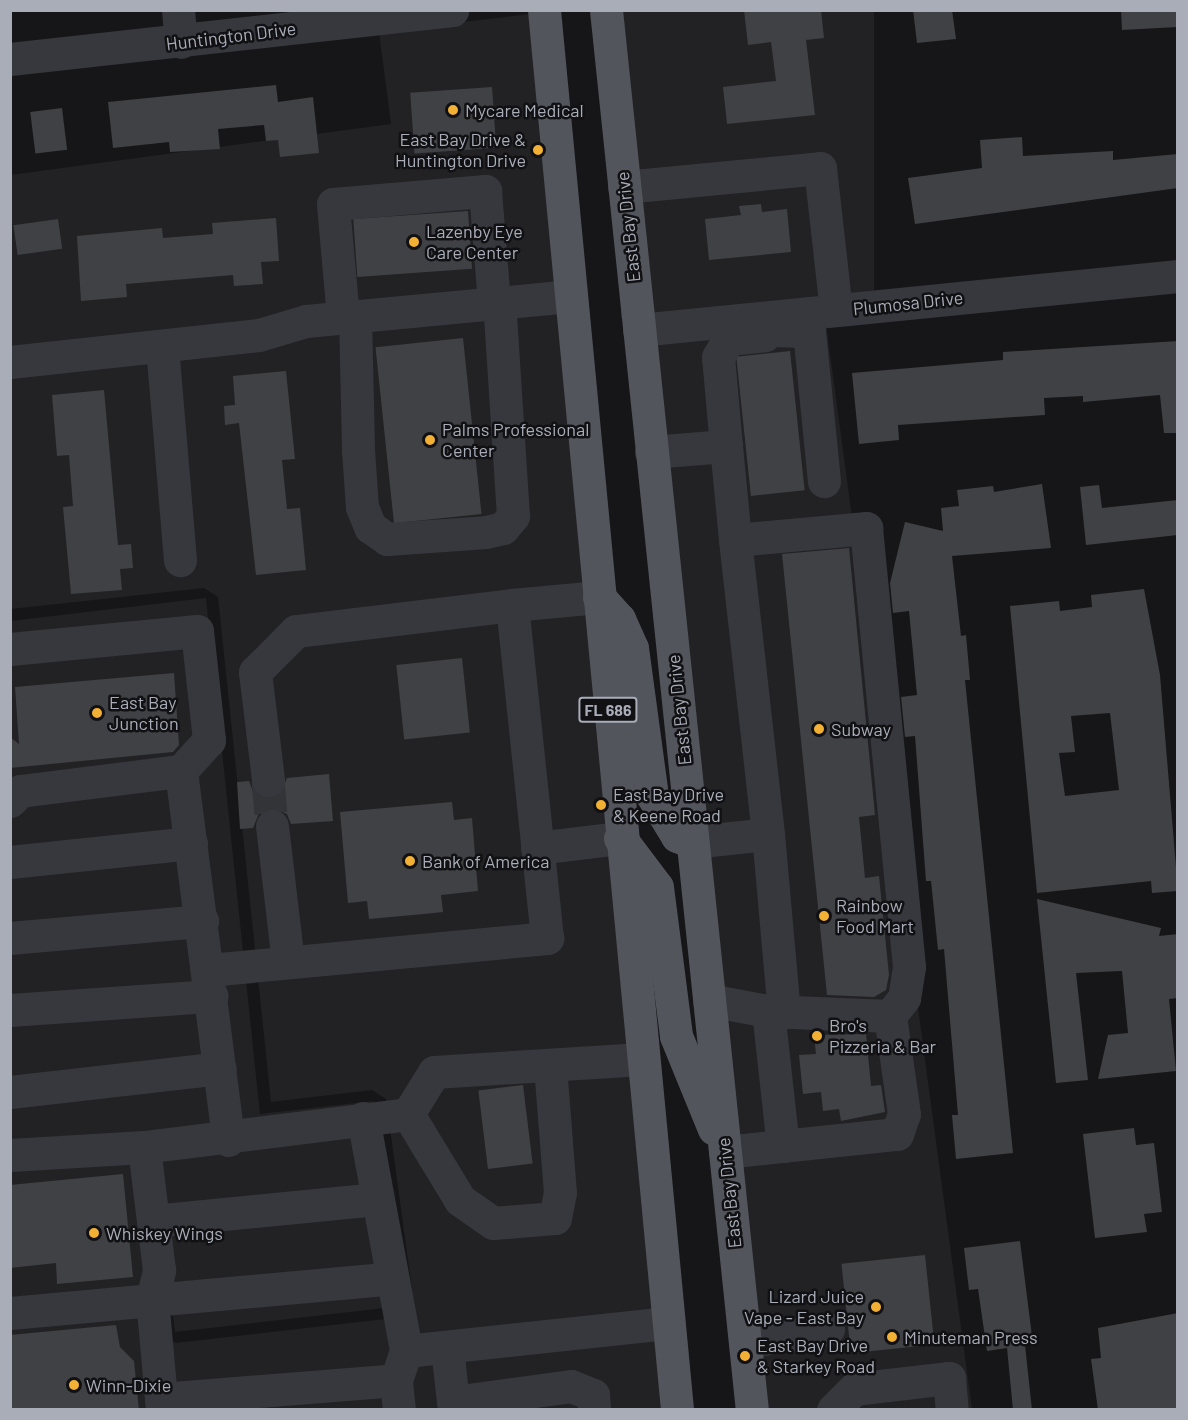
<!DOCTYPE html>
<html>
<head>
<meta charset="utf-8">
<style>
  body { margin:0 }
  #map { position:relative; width:1188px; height:1420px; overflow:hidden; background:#161618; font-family:Barlow,sans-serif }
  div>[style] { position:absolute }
  .built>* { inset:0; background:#222225; transform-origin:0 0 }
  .building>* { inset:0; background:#404145; transform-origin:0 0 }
  .minor-tunnel>* { height:33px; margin-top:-16.5px; transform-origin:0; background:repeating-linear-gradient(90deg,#333438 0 33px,transparent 0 49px) }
  .minor>* { height:33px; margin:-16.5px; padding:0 16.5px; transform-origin:16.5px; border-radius:16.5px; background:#37383d }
  .major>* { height:33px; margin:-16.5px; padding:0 16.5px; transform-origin:16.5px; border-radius:16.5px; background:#53555c }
  .dots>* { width:16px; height:16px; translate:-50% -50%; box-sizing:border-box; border:3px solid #111113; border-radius:50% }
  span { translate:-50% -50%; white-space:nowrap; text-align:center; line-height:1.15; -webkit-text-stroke:5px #111113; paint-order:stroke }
  .shield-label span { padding:2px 4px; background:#111113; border:2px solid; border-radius:4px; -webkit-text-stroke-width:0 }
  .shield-label { font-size:16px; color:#a8adb8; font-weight:700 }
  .street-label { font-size:18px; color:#a8adb8 }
  .poi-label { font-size:18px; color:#a8adb8 }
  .left { translate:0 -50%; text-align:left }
  .right { translate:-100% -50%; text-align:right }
  .frame { position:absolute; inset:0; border:12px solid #a8adb8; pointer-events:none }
</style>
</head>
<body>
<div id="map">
  <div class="built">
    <i style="left:621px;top:11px;width:253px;height:307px"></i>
    <i style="clip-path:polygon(530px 14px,555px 284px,11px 349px,10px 175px,391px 124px,379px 32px)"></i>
    <i style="clip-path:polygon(558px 310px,663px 1409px,11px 1409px,11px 1311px,158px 1296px,162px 1333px,176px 1343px,403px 1317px,414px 1304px,386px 1099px,372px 1090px,271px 1102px,218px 597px,204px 588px,11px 609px,10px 375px,309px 333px)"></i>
    <i style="clip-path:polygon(826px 324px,972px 1409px,766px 1409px,654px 341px)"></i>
    <i style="clip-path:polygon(206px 598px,260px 1114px,373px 1101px,402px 1306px,175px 1332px,169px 1284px,11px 1300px,10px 621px)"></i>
  </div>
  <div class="building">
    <i style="clip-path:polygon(744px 10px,821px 10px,824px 38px,806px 40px,815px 115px,727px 124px,723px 87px,776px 81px,771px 42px,748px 45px)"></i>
    <i style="clip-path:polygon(913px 10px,952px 10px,956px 39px,917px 43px)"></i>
    <i style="clip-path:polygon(1121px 10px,1178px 10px,1178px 27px,1122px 30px)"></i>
    <i style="clip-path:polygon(276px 85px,278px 102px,313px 97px,319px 153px,280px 157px,278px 140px,266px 141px,264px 125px,218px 129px,220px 149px,170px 152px,169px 142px,113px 148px,108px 102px)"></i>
    <i style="left:492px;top:87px;width:61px;height:82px;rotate:86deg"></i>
    <i style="left:62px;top:108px;width:42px;height:32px;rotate:83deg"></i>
    <i style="clip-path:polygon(1022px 137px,1023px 156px,1113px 151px,1113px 160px,1178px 154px,1178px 188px,915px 224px,908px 178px,982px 168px,980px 140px)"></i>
    <i style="clip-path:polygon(761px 204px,762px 212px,787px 209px,791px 252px,709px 260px,705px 219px,741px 215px,739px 206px)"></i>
    <i style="left:468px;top:211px;width:58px;height:115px;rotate:86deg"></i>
    <i style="clip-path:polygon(276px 218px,279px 261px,261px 262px,263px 284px,234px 286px,233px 275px,126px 284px,127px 297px,81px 301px,77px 236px,162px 228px,163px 238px,213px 234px,212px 223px)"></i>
    <i style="left:58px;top:219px;width:30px;height:45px;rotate:82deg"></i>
    <i style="left:463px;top:338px;width:177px;height:88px;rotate:84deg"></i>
    <i style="clip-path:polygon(1178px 341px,1178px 433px,1164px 433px,1160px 395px,1083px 402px,1083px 396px,1044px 398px,1045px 415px,898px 425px,899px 440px,859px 444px,852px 373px,1003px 360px,1003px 352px)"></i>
    <i style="left:790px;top:351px;width:140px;height:54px;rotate:84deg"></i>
    <i style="clip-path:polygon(286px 371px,295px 459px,282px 460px,287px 509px,300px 508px,306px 570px,256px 575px,239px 423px,225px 425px,224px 406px,235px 405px,233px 376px)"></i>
    <i style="clip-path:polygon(104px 390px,118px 545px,131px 544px,133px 568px,120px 569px,122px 590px,71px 594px,63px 507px,73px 506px,69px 455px,57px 456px,52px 395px)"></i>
    <i style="clip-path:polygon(1042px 484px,1051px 548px,952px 556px,961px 636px,966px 635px,970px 680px,965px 680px,1013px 1153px,956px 1159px,952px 1115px,958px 1115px,944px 949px,938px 950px,931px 881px,926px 881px,915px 736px,905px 737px,901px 697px,917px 695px,909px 611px,893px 613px,890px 583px,905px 522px,943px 531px,941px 508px,959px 506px,957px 490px,993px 486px,994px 492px)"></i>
    <i style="clip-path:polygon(1099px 485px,1102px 508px,1178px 500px,1178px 535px,1086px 545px,1080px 487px)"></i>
    <i style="clip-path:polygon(849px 548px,875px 815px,859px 817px,865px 878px,879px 876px,889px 975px,886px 990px,874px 997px,827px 995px,782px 554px)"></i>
    <i style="clip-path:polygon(evenodd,1144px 589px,1160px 675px,1178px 891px,1152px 893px,1151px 881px,1037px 893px,1010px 606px,1059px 601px,1060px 611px,1092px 607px,1091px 595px,1144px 589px,1110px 713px,1119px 790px,1065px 796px,1059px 753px,1075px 752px,1071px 716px,1110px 713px)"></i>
    <i style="left:462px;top:658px;width:75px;height:66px;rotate:84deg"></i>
    <i style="clip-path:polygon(174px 673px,179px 745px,173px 752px,10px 768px,10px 737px,19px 744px,15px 687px)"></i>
    <i style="clip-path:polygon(329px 774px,333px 821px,291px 824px,287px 814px,270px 807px,260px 811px,253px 828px,240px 829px,237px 782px,249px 781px,253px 792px,270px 799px,280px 795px,287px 778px)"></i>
    <i style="clip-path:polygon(452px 802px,454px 820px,472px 818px,478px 891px,441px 895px,443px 912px,424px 914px,369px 919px,367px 901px,348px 903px,340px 812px)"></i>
    <i style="clip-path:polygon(1037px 899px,1161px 928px,1159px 936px,1178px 934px,1178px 998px,1169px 999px,1176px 1071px,1098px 1079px,1108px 1035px,1128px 1033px,1122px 971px,1076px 973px,1088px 1080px,1056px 1083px)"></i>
    <i style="clip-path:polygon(866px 1034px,871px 1086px,881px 1085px,885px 1112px,841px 1121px,839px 1109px,823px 1111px,821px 1092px,803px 1094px,799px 1055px,816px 1054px,814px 1035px)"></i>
    <i style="left:523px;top:1085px;width:79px;height:45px;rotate:83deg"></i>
    <i style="clip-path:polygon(1134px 1128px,1136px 1145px,1154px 1143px,1162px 1212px,1144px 1214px,1147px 1232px,1095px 1238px,1083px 1134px)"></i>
    <i style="clip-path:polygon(123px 1174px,133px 1277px,57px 1284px,56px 1263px,10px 1268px,10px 1185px)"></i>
    <i style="clip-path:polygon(1020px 1241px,1033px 1344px,1025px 1345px,1032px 1410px,1013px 1410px,1007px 1348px,987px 1351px,978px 1289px,969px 1290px,964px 1248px)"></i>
    <i style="left:925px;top:1255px;width:90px;height:84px;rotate:84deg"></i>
    <i style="clip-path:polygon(1178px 1313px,1178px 1410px,1098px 1410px,1091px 1359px,1101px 1358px,1098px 1328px)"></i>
    <i style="clip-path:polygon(116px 1325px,120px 1347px,134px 1361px,139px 1410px,10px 1410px,10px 1335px)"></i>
  </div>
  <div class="minor-tunnel">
    <i style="left:268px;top:780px;width:46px;rotate:85deg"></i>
  </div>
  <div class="minor">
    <i style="left:178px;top:10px;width:32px;rotate:85deg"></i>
    <i style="left:10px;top:59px;width:445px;rotate:-6.3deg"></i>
    <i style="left:624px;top:187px;width:197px;rotate:-5.5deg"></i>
    <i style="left:820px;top:168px;width:143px;rotate:83.6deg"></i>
    <i style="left:355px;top:316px;width:134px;rotate:88.7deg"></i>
    <i style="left:358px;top:450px;width:57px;rotate:86deg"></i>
    <i style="left:362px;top:507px;width:22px;rotate:68deg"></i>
    <i style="left:370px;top:527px;width:21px;rotate:35deg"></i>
    <i style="left:387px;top:539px;width:99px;rotate:-4deg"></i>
    <i style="left:486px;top:532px;width:17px;rotate:-13deg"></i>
    <i style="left:503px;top:528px;width:16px;rotate:-50deg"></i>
    <i style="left:513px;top:516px;width:214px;rotate:-93.7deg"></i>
    <i style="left:343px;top:317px;width:113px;rotate:-95.1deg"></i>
    <i style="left:333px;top:204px;width:153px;rotate:-4.9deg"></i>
    <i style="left:485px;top:191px;width:112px;rotate:85.4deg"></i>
    <i style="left:639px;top:330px;width:542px;rotate:-5.72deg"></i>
    <i style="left:773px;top:330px;width:36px;rotate:2deg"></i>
    <i style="left:809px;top:331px;width:151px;rotate:84.3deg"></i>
    <i style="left:162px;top:346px;width:215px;rotate:85.2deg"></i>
    <i style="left:10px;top:362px;width:250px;rotate:-6.2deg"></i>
    <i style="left:259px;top:335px;width:49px;rotate:-16.6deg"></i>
    <i style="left:306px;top:321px;width:266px;rotate:-5.4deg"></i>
    <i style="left:726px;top:446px;width:89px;rotate:-95.1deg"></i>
    <i style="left:718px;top:357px;width:21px;rotate:-59deg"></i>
    <i style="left:729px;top:339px;width:36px;rotate:-6deg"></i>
    <i style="left:651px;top:452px;width:75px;rotate:-4.6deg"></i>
    <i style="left:726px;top:446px;width:94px;rotate:84.5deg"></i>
    <i style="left:512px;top:605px;width:87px;rotate:-5.3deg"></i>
    <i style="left:10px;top:649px;width:188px;rotate:-5.5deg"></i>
    <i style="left:197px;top:631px;width:110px;rotate:83.7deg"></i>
    <i style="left:209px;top:740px;width:42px;rotate:132.1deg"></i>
    <i style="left:181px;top:771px;width:372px;rotate:82.7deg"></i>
    <i style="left:10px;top:801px;width:14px;rotate:-45deg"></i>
    <i style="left:20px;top:791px;width:162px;rotate:-7.1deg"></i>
    <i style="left:272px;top:826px;width:137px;rotate:83.3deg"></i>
    <i style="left:768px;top:834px;width:179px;rotate:84.9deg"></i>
    <i style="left:692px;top:842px;width:76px;rotate:-6deg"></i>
    <i style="left:768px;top:834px;width:296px;rotate:-96.4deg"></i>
    <i style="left:735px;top:540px;width:132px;rotate:-5.2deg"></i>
    <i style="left:866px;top:528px;width:441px;rotate:84.4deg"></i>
    <i style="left:909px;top:967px;width:31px;rotate:99deg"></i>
    <i style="left:904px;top:998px;width:23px;rotate:128deg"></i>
    <i style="left:537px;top:848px;width:84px;rotate:-6.9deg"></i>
    <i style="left:10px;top:862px;width:182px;rotate:-6deg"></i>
    <i style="left:10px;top:938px;width:193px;rotate:-5.1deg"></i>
    <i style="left:209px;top:970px;width:340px;rotate:-5.4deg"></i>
    <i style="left:547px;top:938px;width:335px;rotate:-96deg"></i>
    <i style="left:512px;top:605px;width:218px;rotate:173.1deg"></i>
    <i style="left:296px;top:631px;width:58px;rotate:135deg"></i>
    <i style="left:255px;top:672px;width:109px;rotate:83.1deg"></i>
    <i style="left:709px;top:1000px;width:60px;rotate:10.6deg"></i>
    <i style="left:10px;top:1010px;width:202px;rotate:-4deg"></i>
    <i style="left:10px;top:1092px;width:211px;rotate:-6.5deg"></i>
    <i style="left:408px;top:1114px;width:100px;rotate:58.8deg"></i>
    <i style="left:460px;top:1200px;width:40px;rotate:34.9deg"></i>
    <i style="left:493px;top:1223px;width:62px;rotate:-4.6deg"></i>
    <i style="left:555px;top:1218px;width:25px;rotate:-79deg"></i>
    <i style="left:560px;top:1193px;width:128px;rotate:-94.5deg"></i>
    <i style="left:363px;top:1118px;width:237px;rotate:79.5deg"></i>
    <i style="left:725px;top:1152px;width:173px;rotate:-6deg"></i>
    <i style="left:897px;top:1134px;width:21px;rotate:-71deg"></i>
    <i style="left:904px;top:1114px;width:99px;rotate:-98.1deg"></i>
    <i style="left:890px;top:1016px;width:122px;rotate:-177.7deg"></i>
    <i style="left:768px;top:1011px;width:136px;rotate:83.7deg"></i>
    <i style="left:10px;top:1155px;width:134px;rotate:-3.4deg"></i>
    <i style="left:153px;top:1221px;width:225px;rotate:-5.6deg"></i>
    <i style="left:10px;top:1313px;width:384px;rotate:-5.2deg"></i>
    <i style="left:745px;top:1342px;width:84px;rotate:-8.9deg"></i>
    <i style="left:447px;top:1347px;width:55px;rotate:83.8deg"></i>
    <i style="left:453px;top:1402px;width:119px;rotate:-7.7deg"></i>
    <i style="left:571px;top:1386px;width:24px;rotate:22deg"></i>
    <i style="left:593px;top:1395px;width:15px;rotate:86deg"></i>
    <i style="left:161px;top:1399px;width:236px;rotate:-4.6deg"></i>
    <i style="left:162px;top:1410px;width:111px;rotate:-95.1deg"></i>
    <i style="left:152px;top:1299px;width:30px;rotate:-76deg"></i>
    <i style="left:159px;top:1270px;width:124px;rotate:-97deg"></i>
    <i style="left:144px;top:1147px;width:266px;rotate:-7.1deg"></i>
    <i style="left:408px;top:1114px;width:49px;rotate:-58.2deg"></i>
    <i style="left:434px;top:1072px;width:208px;rotate:-3.6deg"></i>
    <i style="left:399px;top:1410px;width:30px;rotate:-96deg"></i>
    <i style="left:396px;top:1380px;width:31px;rotate:-71deg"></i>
    <i style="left:406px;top:1351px;width:264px;rotate:-6.1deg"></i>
    <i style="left:833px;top:1410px;width:30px;rotate:-45deg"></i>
    <i style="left:854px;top:1389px;width:96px;rotate:-6.6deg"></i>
    <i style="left:949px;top:1378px;width:32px;rotate:85deg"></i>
  </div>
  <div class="major">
    <i style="left:544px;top:10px;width:1406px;rotate:84.57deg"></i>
    <i style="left:606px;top:10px;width:1408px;rotate:84.05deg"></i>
    <i style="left:599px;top:597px;width:30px;rotate:48deg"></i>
    <i style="left:619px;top:619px;width:32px;rotate:66deg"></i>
    <i style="left:632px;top:648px;width:148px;rotate:82.3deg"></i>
    <i style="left:652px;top:795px;width:48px;rotate:58.6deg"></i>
    <i style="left:677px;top:836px;width:16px;rotate:22deg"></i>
    <i style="left:620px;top:838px;width:61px;rotate:52.9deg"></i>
    <i style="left:657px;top:887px;width:150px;rotate:82.7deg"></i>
    <i style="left:676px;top:1036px;width:100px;rotate:67.8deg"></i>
  </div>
  <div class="dots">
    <i style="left:453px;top:110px;background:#f2b134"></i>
    <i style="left:538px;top:150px;background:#f2b134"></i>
    <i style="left:414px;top:242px;background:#f2b134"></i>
    <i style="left:430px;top:440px;background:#f2b134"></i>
    <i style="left:97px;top:713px;background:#f2b134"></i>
    <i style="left:819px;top:729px;background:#f2b134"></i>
    <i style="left:601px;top:805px;background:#f2b134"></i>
    <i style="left:410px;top:861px;background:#f2b134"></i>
    <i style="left:824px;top:916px;background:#f2b134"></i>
    <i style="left:817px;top:1036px;background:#f2b134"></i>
    <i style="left:94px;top:1233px;background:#f2b134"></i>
    <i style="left:876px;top:1307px;background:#f2b134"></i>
    <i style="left:892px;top:1337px;background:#f2b134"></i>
    <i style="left:745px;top:1356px;background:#f2b134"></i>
    <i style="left:74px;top:1385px;background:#f2b134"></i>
  </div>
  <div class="shield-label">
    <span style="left:608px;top:710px">FL 686</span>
  </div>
  <div class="street-label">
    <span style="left:231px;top:36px;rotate:-7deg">Huntington Drive</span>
    <span style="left:628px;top:227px;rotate:-96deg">East Bay Drive</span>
    <span style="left:908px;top:303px;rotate:-6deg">Plumosa Drive</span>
    <span style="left:679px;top:710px;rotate:-96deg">East Bay Drive</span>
    <span style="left:729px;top:1193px;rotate:-96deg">East Bay Drive</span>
  </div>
  <div class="poi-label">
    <span class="left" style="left:465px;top:110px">Mycare Medical</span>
    <span class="right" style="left:526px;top:150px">East Bay Drive &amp;<br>Huntington Drive</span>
    <span class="left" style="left:426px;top:242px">Lazenby Eye<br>Care Center</span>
    <span class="left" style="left:442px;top:440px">Palms Professional<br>Center</span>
    <span class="left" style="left:109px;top:713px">East Bay<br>Junction</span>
    <span class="left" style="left:831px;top:729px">Subway</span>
    <span class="left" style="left:613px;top:805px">East Bay Drive<br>&amp; Keene Road</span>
    <span class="left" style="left:422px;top:861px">Bank of America</span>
    <span class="left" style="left:836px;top:916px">Rainbow<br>Food Mart</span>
    <span class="left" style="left:829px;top:1036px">Bro's<br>Pizzeria &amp; Bar</span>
    <span class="left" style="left:106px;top:1233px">Whiskey Wings</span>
    <span class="right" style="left:864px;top:1307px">Lizard Juice<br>Vape - East Bay</span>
    <span class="left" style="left:904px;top:1337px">Minuteman Press</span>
    <span class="left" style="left:757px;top:1356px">East Bay Drive<br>&amp; Starkey Road</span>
    <span class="left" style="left:86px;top:1385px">Winn-Dixie</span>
  </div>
  <div class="frame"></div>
</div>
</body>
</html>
